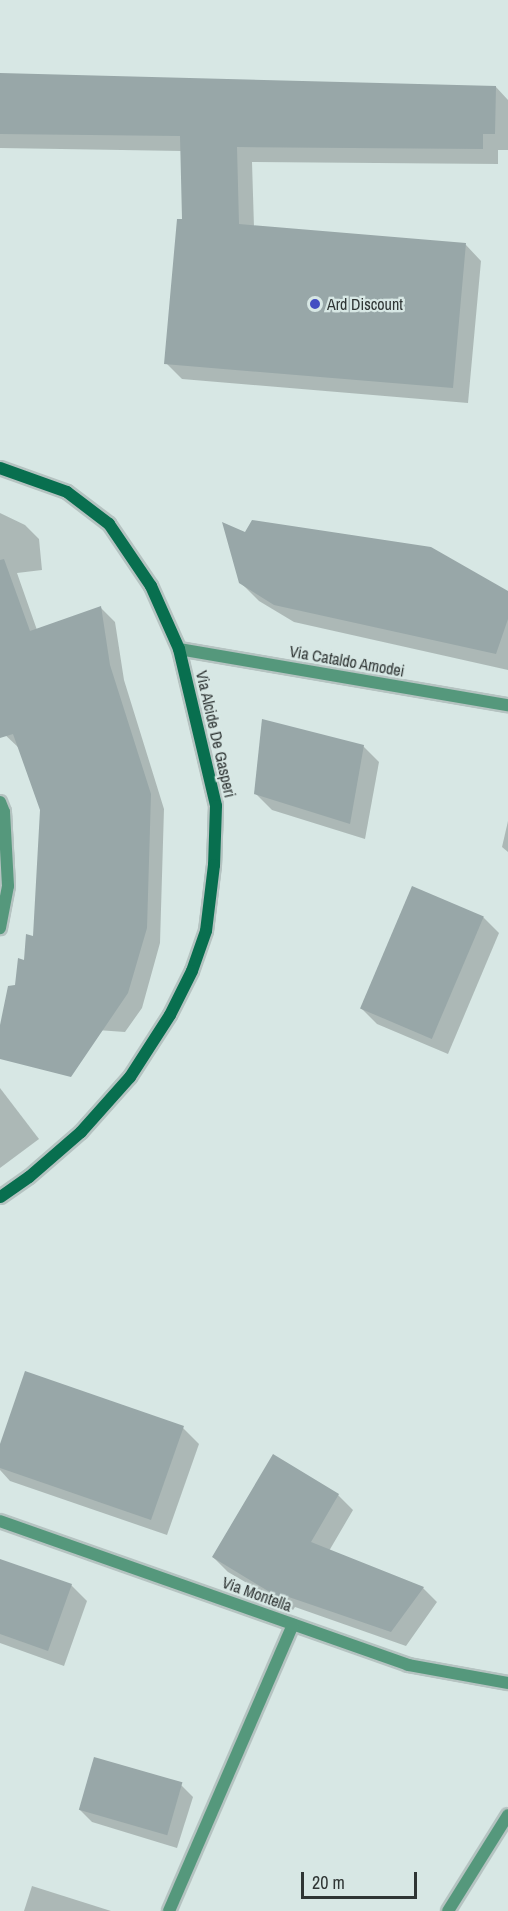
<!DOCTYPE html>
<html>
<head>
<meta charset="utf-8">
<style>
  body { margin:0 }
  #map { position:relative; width:508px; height:1911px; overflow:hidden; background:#d7e7e4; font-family:"Archivo Narrow",sans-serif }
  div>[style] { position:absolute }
  .shadow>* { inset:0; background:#0003 }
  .building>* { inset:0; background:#98a7a8; transform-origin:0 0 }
  .roads { filter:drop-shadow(2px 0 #b5c3c1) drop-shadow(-2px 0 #b5c3c1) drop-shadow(0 2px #b5c3c1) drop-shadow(0 -2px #b5c3c1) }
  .street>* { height:12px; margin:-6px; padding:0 6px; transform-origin:6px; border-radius:6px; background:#55987c }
  .secondary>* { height:12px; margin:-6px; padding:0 6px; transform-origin:6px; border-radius:6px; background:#086f4f }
  .dots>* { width:16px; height:16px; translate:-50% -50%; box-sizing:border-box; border:3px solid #d7e7e4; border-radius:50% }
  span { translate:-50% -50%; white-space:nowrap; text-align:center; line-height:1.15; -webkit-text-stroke:4.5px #d7e7e4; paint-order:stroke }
  .poi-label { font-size:16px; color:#2f3534 }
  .left { translate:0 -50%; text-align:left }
  .street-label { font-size:16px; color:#2f3534 }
  .scale { position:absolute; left:301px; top:1872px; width:116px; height:27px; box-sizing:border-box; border:3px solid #2f3534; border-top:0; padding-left:8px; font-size:18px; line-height:21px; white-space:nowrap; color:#2f3534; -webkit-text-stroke:4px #d7e7e4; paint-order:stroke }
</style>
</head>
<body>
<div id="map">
  <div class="shadow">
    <i style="clip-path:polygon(0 75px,496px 87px,508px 100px,508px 150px,498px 150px,498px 164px,252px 162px,254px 227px,466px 245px,481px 261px,468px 403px,182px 379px,166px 363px,184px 221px,182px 151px,0 148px)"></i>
    <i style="clip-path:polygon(0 513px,25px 525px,39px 539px,42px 570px,17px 573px,37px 630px,101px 608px,115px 622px,124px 680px,164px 809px,160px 943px,142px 1008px,125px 1032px,27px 1025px,26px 962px,35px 938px,42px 810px,20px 749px,0 730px)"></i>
    <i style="clip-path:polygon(246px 534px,508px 592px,508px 670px,294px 622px,259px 601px,240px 582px)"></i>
    <i style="clip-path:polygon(363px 746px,379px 762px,365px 839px,272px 810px,256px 794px)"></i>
    <i style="clip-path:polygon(508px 821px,508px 852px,502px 847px)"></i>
    <i style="clip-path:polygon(483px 917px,499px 933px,448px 1054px,377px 1024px,361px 1008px)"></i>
    <i style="clip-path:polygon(0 1088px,39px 1139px,0 1168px)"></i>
    <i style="clip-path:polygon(183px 1428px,199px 1444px,167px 1535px,10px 1481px,0 1470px,0 1448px)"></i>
    <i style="clip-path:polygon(338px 1495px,353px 1510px,329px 1551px,423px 1588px,437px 1602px,406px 1646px,295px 1607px,293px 1610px,228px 1572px,213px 1557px)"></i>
    <i style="clip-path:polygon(0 1560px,71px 1585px,87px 1601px,64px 1666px,0 1643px)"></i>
    <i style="clip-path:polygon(181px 1785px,193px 1797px,177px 1848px,92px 1822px,80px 1810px)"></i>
    <i style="clip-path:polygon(32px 1886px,111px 1911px,24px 1911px)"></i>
  </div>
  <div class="building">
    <i style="clip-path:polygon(0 73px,496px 86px,495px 134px,483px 134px,483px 149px,237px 147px,239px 224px,466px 243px,453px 388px,164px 364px,177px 219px,182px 219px,180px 136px,0 134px)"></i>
    <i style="clip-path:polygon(252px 520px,431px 547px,508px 591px,508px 619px,496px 654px,274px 605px,239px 583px,222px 522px,245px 532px)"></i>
    <i style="clip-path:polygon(4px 559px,30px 631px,101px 606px,110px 665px,151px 794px,147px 928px,128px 993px,71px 1077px,0 1059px,0 1025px,8px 986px,15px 985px,18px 958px,24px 960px,26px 934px,33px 936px,40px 810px,13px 734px,0 738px,0 560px)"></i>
    <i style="clip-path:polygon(262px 719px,364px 745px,350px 824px,254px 794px)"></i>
    <i style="left:412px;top:886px;width:78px;height:133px;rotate:23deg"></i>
    <i style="clip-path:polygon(25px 1371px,184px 1426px,151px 1520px,0 1468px,0 1444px)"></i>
    <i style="clip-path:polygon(273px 1454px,339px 1494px,311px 1542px,424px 1587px,391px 1632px,280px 1594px,278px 1597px,212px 1557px)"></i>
    <i style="clip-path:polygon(0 1559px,72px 1584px,48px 1651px,0 1634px)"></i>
    <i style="left:94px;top:1757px;width:92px;height:55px;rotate:16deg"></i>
  </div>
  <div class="roads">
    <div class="street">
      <i style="left:179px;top:649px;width:334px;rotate:9.7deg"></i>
      <i style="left:0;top:802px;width:11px;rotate:68deg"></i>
      <i style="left:4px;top:812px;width:74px;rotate:86.9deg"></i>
      <i style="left:8px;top:886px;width:43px;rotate:100.8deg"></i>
      <i style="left:0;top:1521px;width:433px;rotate:19.4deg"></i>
      <i style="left:408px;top:1665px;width:102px;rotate:10.2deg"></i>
      <i style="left:169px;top:1911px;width:312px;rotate:-66.6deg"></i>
      <i style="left:448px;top:1911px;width:113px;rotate:-58deg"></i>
    </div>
    <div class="secondary">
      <i style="left:0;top:468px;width:71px;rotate:19.7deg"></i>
      <i style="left:67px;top:492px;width:53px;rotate:37.3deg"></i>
      <i style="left:109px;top:524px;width:75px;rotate:55.9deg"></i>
      <i style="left:151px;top:586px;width:69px;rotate:66deg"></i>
      <i style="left:179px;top:649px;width:161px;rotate:76.7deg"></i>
      <i style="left:216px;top:806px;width:59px;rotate:91.9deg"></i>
      <i style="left:214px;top:865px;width:66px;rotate:96.9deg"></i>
      <i style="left:206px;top:931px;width:42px;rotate:109.3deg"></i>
      <i style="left:192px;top:971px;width:49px;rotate:116.6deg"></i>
      <i style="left:170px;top:1015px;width:74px;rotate:122.8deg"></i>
      <i style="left:130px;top:1077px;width:74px;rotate:131.7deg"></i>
      <i style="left:81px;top:1132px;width:69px;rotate:139.1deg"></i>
      <i style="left:29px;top:1177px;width:35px;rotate:145deg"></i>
    </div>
  </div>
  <div class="dots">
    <i style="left:315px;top:304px;background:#434ec2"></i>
  </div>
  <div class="poi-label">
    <span class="left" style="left:327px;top:304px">Ard Discount</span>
  </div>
  <div class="street-label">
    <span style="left:347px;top:661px;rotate:10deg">Via Cataldo Amodei</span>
    <span style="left:216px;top:734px;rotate:77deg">Via Alcide De Gasperi</span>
    <span style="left:257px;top:1594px;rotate:20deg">Via Montella</span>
  </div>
  <div class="scale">20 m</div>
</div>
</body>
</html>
